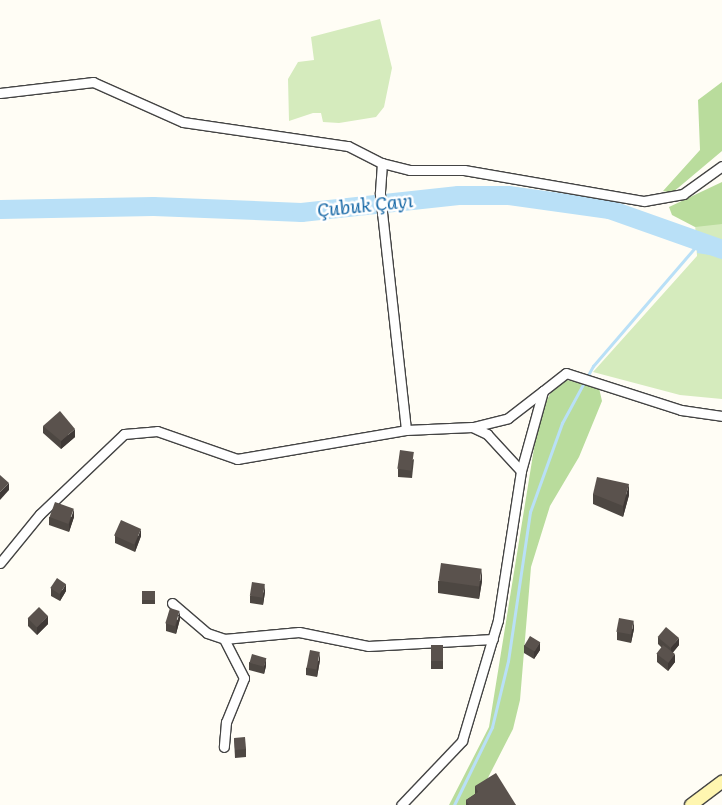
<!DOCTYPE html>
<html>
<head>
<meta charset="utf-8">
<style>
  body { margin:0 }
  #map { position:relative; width:722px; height:805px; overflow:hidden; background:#fffdf5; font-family:Literata,serif }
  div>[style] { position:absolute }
  .green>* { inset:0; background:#d5ebbd }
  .forest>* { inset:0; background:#b9dc9c }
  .water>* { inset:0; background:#b9e0f7 }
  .stream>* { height:3px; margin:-1.5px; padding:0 1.5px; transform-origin:1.5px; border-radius:1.5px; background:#b9e0f7 }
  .river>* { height:19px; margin:-9.5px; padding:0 9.5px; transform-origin:9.5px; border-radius:9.5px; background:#b9e0f7 }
  .roads { filter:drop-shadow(1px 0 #444) drop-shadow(-1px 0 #444) drop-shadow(0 1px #444) drop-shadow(0 -1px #444) }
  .minor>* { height:9px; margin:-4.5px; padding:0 4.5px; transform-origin:4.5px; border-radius:4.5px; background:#fff }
  .secondary>* { height:12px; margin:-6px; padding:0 6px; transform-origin:6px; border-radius:6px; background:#fff6b0 }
  .wall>* { inset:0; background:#4d4742; transform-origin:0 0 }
  .shaded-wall>* { inset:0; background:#3f3936 }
  .building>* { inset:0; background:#5a524d; transform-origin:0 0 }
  span { translate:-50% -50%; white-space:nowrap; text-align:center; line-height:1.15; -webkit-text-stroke:5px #fff; paint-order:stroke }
  .water-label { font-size:19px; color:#1768a6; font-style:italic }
</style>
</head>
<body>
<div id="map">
  <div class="green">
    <i style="clip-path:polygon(380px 19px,392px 68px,384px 107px,376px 117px,339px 123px,323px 122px,321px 113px,313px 113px,289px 121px,288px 79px,298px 62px,314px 60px,311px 37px)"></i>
    <i style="clip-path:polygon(722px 216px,722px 399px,680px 395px,593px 372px,697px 256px,695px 223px)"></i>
  </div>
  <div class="forest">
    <i style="clip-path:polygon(722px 82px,722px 151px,672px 193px,663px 191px,700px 150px,698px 100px)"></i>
    <i style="clip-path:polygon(722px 182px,722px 224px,695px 227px,672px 215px,669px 207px)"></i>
    <i style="clip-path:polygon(563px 379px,599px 388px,602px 401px,579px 457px,550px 506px,531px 567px,520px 700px,513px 729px,474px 805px,449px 805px,489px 727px,536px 436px,544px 406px,554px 386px)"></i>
  </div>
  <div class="water">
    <i style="clip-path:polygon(699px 238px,722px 243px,722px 257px,697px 253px)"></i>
  </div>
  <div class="stream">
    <i style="left:454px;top:805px;width:87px;rotate:-64deg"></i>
    <i style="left:492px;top:727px;width:68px;rotate:-76.4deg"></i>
    <i style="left:508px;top:661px;width:151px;rotate:-81.6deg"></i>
    <i style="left:530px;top:512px;width:95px;rotate:-70.2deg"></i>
    <i style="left:562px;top:423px;width:65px;rotate:-61.5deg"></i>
    <i style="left:593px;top:366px;width:161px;rotate:-49.3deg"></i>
  </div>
  <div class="river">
    <i style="left:0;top:209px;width:153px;rotate:-1.1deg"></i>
    <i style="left:153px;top:206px;width:148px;rotate:2.3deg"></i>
    <i style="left:301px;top:212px;width:158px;rotate:-6.2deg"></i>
    <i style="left:458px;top:195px;width:50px"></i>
    <i style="left:508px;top:195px;width:102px;rotate:7.9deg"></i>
    <i style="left:609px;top:209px;width:120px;rotate:19.5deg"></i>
  </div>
  <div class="roads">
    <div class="minor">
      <i style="left:0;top:93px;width:94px;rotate:-6.7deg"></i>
      <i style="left:93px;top:82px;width:98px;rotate:24deg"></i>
      <i style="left:183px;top:122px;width:167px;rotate:8.3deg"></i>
      <i style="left:348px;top:146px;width:38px;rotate:27deg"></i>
      <i style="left:382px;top:163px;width:29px;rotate:14deg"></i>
      <i style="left:410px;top:170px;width:54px"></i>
      <i style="left:464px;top:170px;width:183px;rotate:9.8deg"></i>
      <i style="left:644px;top:201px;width:40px;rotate:-10deg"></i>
      <i style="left:683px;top:194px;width:48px;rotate:-35.7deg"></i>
      <i style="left:382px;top:163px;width:31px;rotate:94deg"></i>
      <i style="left:380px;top:194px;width:237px;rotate:83.7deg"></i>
      <i style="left:543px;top:391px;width:29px;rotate:-38deg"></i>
      <i style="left:566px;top:373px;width:121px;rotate:17.8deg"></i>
      <i style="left:681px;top:410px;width:41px;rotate:8.3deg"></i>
      <i style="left:473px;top:427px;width:36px;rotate:-14deg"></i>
      <i style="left:508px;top:418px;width:44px;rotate:-37.6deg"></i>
      <i style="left:543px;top:391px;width:83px;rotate:105.4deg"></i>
      <i style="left:0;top:563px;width:63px;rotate:-50.8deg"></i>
      <i style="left:40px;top:514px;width:116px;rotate:-43.6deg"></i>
      <i style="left:124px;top:434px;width:33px;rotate:-5deg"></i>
      <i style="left:157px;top:431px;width:85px;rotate:19.3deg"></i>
      <i style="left:237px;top:459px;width:171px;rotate:-9.7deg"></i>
      <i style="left:406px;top:430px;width:66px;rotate:-2.6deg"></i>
      <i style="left:472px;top:427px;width:17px;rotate:25deg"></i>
      <i style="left:487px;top:434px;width:50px;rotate:47.4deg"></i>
      <i style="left:521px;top:471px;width:151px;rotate:98.8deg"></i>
      <i style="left:498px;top:620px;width:126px;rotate:106.6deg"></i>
      <i style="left:462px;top:741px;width:88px;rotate:133.6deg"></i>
      <i style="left:172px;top:603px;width:46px;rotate:40.6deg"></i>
      <i style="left:207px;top:633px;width:18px;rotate:19deg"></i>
      <i style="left:224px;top:639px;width:75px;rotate:-5.3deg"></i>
      <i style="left:299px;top:632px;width:70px;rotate:11.5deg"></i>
      <i style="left:368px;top:646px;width:125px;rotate:-3.2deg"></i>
      <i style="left:224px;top:639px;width:44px;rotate:62.9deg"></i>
      <i style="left:244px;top:678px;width:48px;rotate:112.2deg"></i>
      <i style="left:226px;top:722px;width:25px;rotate:95deg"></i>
    </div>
    <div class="secondary">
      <i style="left:691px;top:805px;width:39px;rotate:-37deg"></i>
    </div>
  </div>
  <div class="wall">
    <i style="clip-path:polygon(43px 426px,75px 437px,61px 449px,43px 433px)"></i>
    <i style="clip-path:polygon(414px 459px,412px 478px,398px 477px,398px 469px)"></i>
    <i style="clip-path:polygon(593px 494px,629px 495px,623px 517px,593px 504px)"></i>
    <i style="clip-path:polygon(49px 517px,74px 517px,69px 532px,49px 525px)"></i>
    <i style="clip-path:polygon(115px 536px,141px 536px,135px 552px,115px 543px)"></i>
    <i style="clip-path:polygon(438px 581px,482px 581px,479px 599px,438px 593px)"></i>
    <i style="clip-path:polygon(51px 588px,66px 591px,60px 601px,51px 596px)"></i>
    <i style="left:142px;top:591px;width:13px;height:13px"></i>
    <i style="clip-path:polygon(265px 592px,263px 605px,250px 603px,250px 596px)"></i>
    <i style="clip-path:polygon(28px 618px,48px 624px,37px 635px,28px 626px)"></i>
    <i style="clip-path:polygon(180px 619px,176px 634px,166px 631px,166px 623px)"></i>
    <i style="clip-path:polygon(634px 629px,631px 643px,617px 640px,617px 632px)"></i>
    <i style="clip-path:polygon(658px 637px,679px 645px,673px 652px,675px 662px,668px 671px,657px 662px,657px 654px,662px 648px,658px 644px)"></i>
    <i style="left:431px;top:645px;width:12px;height:24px"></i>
    <i style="clip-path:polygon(524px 645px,540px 650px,534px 659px,524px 653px)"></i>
    <i style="clip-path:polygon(320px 660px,317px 677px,306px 675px,306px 668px)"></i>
    <i style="clip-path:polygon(249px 662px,266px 666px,264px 674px,249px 670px)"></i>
    <i style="clip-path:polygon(234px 738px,246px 749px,246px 757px,235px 758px)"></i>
    <i style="clip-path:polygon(475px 786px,516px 805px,466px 805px,466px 800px,475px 794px)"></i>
  </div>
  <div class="shaded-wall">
    <i style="clip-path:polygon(75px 429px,75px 437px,61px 449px,61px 441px)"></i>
    <i style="clip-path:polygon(9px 483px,9px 490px,0 500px,0 492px)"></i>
    <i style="clip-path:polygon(629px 484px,629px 495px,623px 517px,623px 506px)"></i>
    <i style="clip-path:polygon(74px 509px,74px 517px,69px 532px,69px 524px)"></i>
    <i style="clip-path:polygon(141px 529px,141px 536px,135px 552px,135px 544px)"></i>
    <i style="clip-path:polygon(482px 569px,482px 581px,479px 599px,479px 588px)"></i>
    <i style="clip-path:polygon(66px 584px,66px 591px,60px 601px,60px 594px)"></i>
    <i style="clip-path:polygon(265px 584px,265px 592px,263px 605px,263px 597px)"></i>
    <i style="clip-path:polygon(180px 611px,180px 619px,176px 634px,176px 626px)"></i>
    <i style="clip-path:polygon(48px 616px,48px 624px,37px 635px,37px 627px)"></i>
    <i style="clip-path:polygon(634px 621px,634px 629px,631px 643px,631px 635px)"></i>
    <i style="clip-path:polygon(679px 638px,679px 645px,671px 655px,671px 647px)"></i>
    <i style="clip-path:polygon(540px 642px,540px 650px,534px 659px,534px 651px)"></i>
    <i style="clip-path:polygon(320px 652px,320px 660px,317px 677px,317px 670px)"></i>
    <i style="clip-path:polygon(675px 654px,675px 662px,668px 671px,668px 663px)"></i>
    <i style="clip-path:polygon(266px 658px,266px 666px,264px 674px,264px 666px)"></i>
  </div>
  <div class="building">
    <i style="clip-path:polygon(60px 411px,75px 429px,61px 441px,43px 426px)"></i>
    <i style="left:400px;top:450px;width:14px;height:19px;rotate:8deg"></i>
    <i style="clip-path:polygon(0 475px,9px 483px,0 492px)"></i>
    <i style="clip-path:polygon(597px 477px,629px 484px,623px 506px,593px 494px)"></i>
    <i style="left:55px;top:502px;width:20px;height:16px;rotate:20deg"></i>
    <i style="left:121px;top:520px;width:22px;height:17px;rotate:24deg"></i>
    <i style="left:441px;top:563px;width:41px;height:18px;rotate:8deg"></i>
    <i style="left:57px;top:578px;width:11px;height:12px;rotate:34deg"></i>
    <i style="left:252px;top:582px;width:13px;height:14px;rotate:9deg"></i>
    <i style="left:142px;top:591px;width:13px;height:9px"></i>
    <i style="left:39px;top:607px;width:13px;height:16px;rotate:45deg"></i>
    <i style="left:170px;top:608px;width:10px;height:16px;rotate:17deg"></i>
    <i style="left:619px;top:618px;width:15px;height:14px;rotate:11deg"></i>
    <i style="left:666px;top:627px;width:17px;height:13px;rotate:40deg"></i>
    <i style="left:530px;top:636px;width:12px;height:11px;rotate:31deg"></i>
    <i style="left:431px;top:645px;width:12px;height:16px"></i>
    <i style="left:663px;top:645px;width:15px;height:11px;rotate:37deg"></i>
    <i style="left:310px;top:650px;width:10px;height:18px;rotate:11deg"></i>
    <i style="left:252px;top:654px;width:15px;height:9px;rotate:16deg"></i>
    <i style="left:245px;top:737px;width:12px;height:11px;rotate:85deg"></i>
    <i style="clip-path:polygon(496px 773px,516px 805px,469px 805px,466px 800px,478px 792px,475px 786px)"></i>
  </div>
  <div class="water-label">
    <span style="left:365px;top:205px;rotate:-6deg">Çubuk Çayı</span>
  </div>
</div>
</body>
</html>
